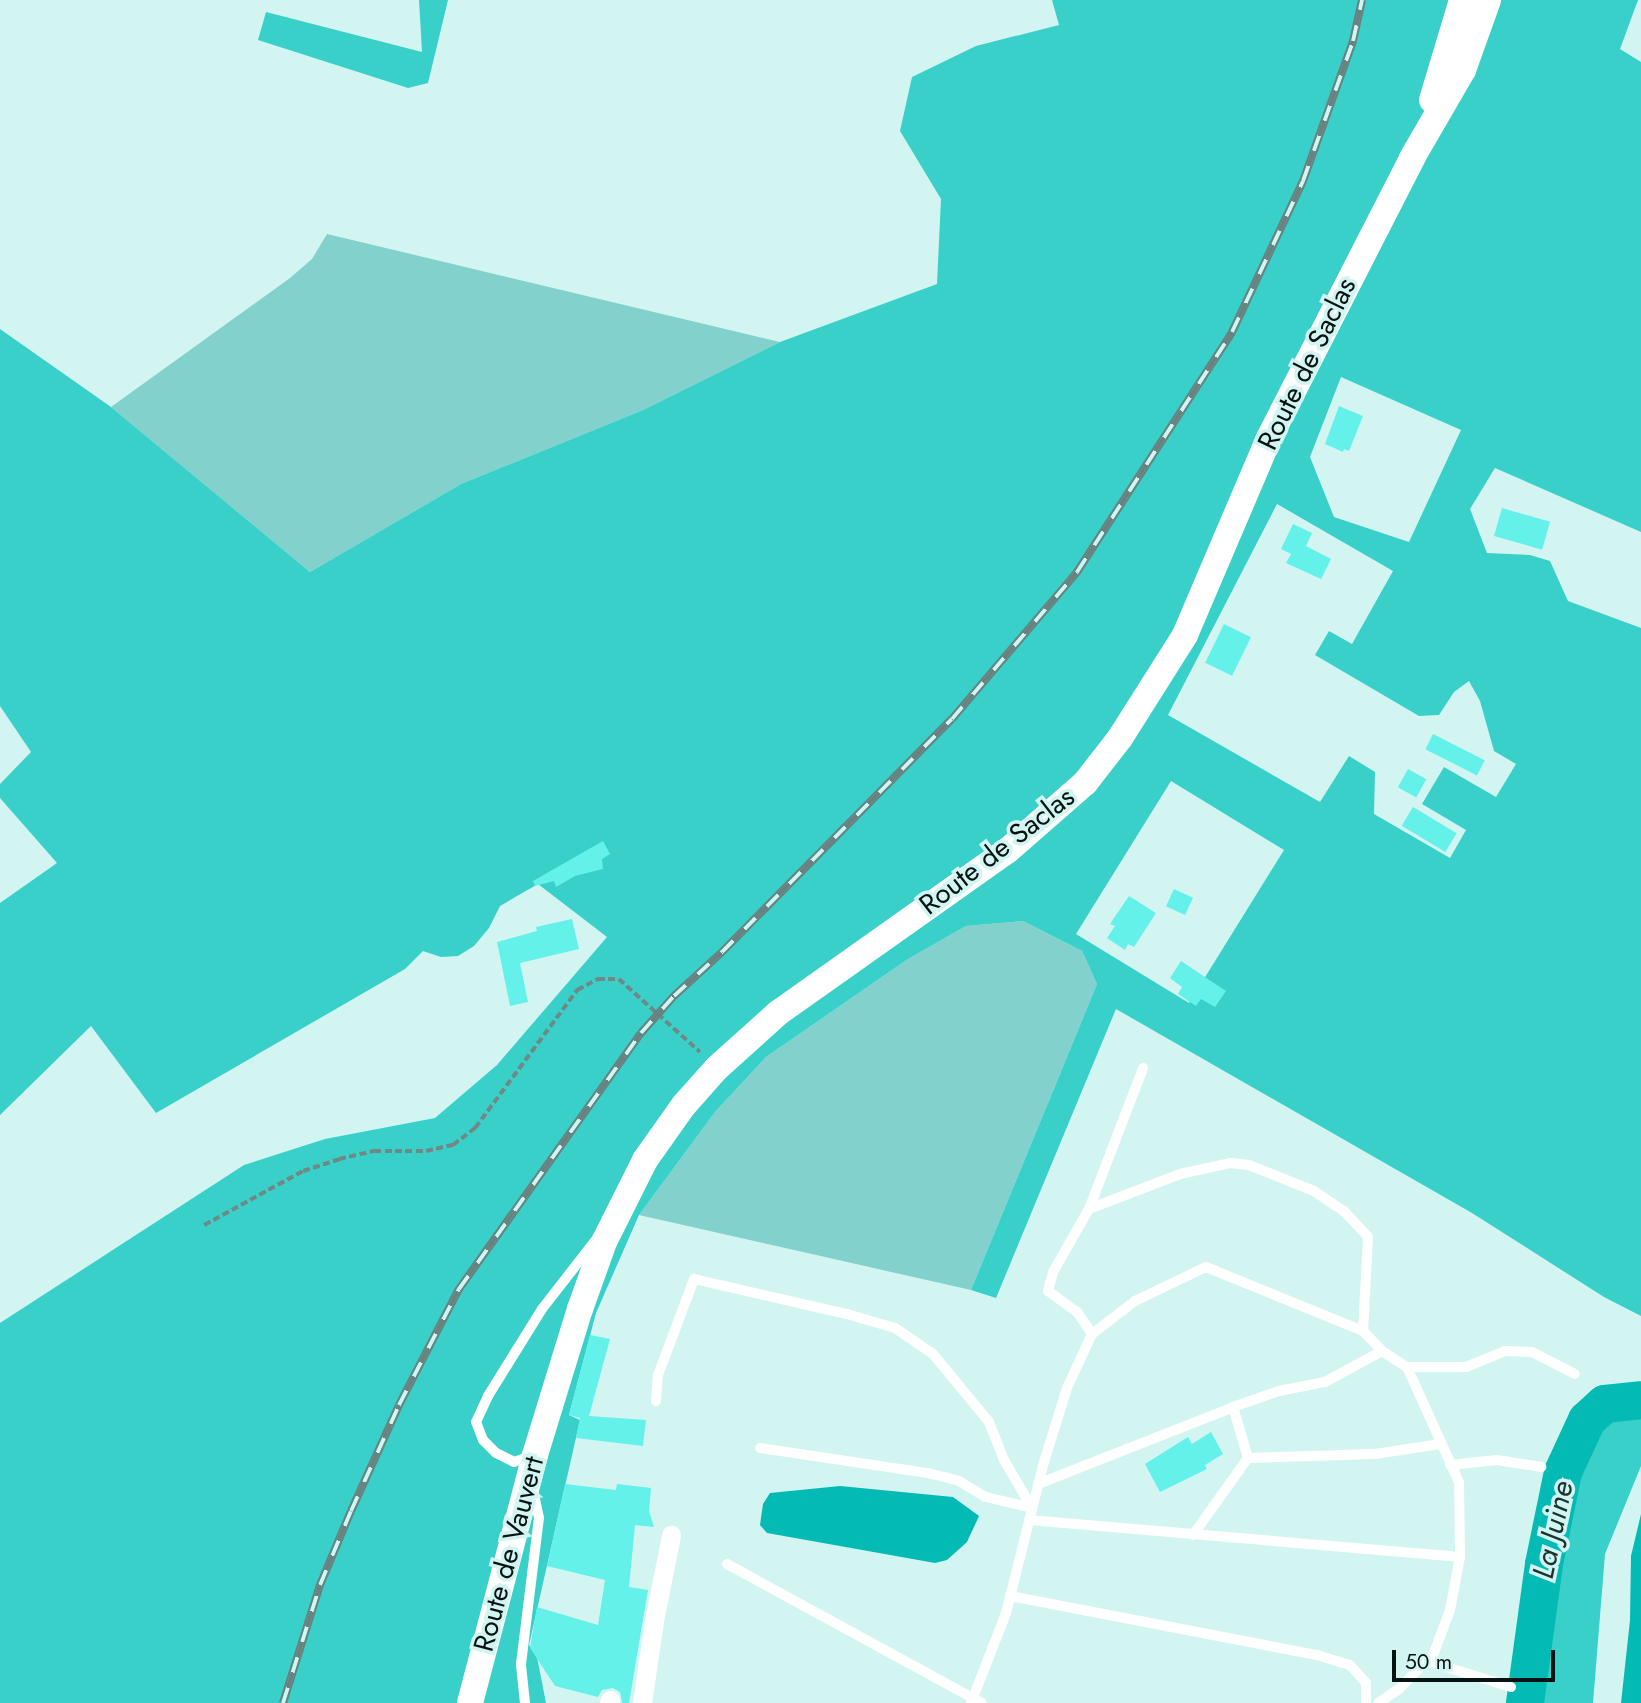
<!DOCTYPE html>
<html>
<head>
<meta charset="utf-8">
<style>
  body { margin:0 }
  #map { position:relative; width:1641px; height:1703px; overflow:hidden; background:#d2f5f2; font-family:Jost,sans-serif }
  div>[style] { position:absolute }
  .green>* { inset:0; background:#83d1cc }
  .forest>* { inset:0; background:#38d0c9 }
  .water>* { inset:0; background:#03bab4 }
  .river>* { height:38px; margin:-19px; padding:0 19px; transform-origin:19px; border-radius:19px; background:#03bab4 }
  .building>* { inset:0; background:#63f1ea; transform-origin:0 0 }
  .path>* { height:3.5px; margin-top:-1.75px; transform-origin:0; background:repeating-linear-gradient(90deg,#708886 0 7px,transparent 0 10.5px) }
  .lane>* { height:10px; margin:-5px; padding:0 5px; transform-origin:5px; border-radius:5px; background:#fff }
  .street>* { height:19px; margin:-9.5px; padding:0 9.5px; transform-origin:9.5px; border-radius:9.5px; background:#fff }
  .secondary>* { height:26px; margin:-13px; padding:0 13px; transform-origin:13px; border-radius:13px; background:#fff }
  .rail>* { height:8px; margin-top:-4px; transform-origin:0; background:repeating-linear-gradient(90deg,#d2f5f2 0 16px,#6a817f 0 32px); box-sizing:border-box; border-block:2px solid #6a817f }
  span { translate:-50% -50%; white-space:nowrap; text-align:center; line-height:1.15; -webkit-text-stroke:7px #d2f5f2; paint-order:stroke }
  .street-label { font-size:28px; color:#071312 }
  .water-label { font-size:30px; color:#1a3230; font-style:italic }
  .scale { position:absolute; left:1392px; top:1650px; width:163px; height:32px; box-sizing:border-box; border:4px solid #071312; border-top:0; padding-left:9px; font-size:21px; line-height:24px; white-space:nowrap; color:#071312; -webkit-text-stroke:5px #d2f5f2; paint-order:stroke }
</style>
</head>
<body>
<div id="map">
  <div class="green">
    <i style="clip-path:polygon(327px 234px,780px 342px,643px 410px,461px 484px,310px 572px,111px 407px,290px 278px,312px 259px)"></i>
    <i style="clip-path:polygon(1023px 921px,1082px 951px,1097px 984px,971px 1290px,639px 1215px,715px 1112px,766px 1057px,908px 959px,966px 926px)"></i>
  </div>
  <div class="forest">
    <i style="clip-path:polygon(419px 0,448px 0,428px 83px,408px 88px,258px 40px,266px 12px,422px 52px)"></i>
    <i style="clip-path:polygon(evenodd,1052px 0,1638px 0,1620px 49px,1641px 62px,1641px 532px,1495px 468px,1470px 509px,1487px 553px,1530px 555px,1550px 561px,1568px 601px,1641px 628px,1641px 1316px,1604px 1297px,1472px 1213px,1116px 1009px,996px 1298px,971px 1290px,1097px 984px,1082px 951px,1023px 921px,966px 926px,908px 959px,766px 1057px,715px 1112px,639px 1215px,596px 1313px,569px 1415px,580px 1420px,529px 1645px,537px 1657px,546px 1703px,0 1703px,0 1323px,244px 1165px,325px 1139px,435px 1118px,497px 1065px,607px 937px,538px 884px,500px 906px,489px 928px,474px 946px,458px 956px,441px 957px,423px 951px,405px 969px,156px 1113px,91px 1026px,0 1115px,0 903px,57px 863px,0 798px,0 784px,31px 752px,0 706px,0 329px,111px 407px,310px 572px,461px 484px,643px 410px,780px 342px,937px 284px,941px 199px,900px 131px,912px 77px,976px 46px,1059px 25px,1052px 0,1341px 377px,1461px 430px,1409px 542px,1334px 517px,1310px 457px,1341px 377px,1052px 0,1277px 504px,1393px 571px,1352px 644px,1329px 631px,1315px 655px,1419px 716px,1439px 715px,1454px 692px,1469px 681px,1480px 701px,1494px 751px,1516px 764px,1496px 797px,1444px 767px,1422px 804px,1466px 830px,1450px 858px,1374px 814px,1375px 772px,1349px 756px,1320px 802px,1168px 715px,1277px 504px,1052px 0,1171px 781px,1284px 850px,1189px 1003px,1076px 934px,1171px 781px)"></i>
    <i style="clip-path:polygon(1641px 1399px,1641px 1466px,1605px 1554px,1593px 1703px,1509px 1703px,1528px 1563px,1544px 1564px,1566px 1462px,1586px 1421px,1604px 1404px)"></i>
  </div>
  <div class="water">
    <i style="clip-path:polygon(840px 1486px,953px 1497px,979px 1516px,967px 1542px,947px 1560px,935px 1563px,767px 1533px,760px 1525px,763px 1504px,770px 1493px)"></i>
    <i style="clip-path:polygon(1641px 1514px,1641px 1703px,1621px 1703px,1630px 1620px,1631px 1556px)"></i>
  </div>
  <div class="river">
    <i style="left:1525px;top:1703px;width:140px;rotate:-82.2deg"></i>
    <i style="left:1544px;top:1564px;width:94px;rotate:-78.3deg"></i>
    <i style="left:1563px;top:1472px;width:57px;rotate:-65.2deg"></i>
    <i style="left:1587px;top:1420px;width:24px;rotate:-42deg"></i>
    <i style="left:1605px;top:1404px;width:36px;rotate:-6deg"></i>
  </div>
  <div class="building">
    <i style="clip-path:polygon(1339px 406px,1363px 416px,1349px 451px,1344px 449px,1343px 452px,1325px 444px)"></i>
    <i style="left:1502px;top:508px;width:50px;height:29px;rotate:16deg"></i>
    <i style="clip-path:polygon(1293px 524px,1312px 533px,1306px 546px,1331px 559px,1321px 579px,1286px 563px,1291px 554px,1281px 549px)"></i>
    <i style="left:1224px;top:624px;width:30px;height:43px;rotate:26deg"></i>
    <i style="left:1433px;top:734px;width:58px;height:17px;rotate:27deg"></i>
    <i style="left:1408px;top:769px;width:21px;height:21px;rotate:29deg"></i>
    <i style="left:1413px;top:807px;width:51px;height:22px;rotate:31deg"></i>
    <i style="clip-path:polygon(603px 841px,610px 854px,602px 859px,603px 869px,575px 876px,556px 887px,554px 881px,535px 886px,533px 881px)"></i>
    <i style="left:1174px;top:889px;width:21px;height:19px;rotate:25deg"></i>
    <i style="clip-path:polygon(1129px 896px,1156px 913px,1134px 947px,1128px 944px,1125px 950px,1107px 938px,1115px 926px,1110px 924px)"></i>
    <i style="clip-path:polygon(572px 919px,579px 949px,520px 963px,528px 1002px,510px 1006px,497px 942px,537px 931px,536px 927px)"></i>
    <i style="clip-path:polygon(1181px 961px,1226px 991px,1215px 1007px,1201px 999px,1196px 1006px,1178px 994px,1182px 987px,1170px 978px)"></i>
    <i style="clip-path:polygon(590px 1335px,610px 1339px,589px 1416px,646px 1420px,643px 1446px,576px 1438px,580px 1418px,569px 1415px)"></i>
    <i style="clip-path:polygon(1211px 1432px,1223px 1454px,1205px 1465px,1207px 1469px,1160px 1492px,1145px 1464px,1188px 1437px,1192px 1444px)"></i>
    <i style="clip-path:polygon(565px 1484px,616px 1490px,617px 1484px,651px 1488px,649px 1511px,654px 1527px,635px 1525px,629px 1587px,648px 1590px,629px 1703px,622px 1703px,620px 1692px,613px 1688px,602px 1690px,598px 1697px,555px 1686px,530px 1648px,537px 1607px,598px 1625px,605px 1580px,547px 1566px)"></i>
  </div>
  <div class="path">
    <i style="left:204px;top:1225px;width:113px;rotate:-28.6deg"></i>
    <i style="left:303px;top:1171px;width:38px;rotate:-18deg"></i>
    <i style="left:339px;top:1159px;width:36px;rotate:-13deg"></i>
    <i style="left:374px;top:1151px;width:52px"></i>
    <i style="left:426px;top:1151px;width:28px;rotate:-13deg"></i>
    <i style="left:453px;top:1145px;width:28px;rotate:-38deg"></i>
    <i style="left:475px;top:1128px;width:172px;rotate:-53.5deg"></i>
    <i style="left:577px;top:990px;width:24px;rotate:-28deg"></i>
    <i style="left:598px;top:979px;width:21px"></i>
    <i style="left:619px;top:979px;width:109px;rotate:42deg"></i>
  </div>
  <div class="lane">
    <i style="left:1089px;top:1209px;width:97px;rotate:-21deg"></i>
    <i style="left:1180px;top:1174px;width:51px;rotate:-12.4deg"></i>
    <i style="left:1230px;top:1163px;width:19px;rotate:6deg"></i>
    <i style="left:1249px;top:1165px;width:70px;rotate:21.8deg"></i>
    <i style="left:1314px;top:1191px;width:36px;rotate:34deg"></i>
    <i style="left:1344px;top:1211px;width:35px;rotate:47deg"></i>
    <i style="left:1368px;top:1237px;width:94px;rotate:93deg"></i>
    <i style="left:1092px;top:1334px;width:27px;rotate:-124deg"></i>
    <i style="left:1077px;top:1312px;width:36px;rotate:-144deg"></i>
    <i style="left:1048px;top:1291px;width:20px;rotate:-75deg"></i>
    <i style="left:1053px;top:1272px;width:73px;rotate:-60.3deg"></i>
    <i style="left:1089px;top:1209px;width:151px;rotate:-69deg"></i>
    <i style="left:1407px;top:1367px;width:59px"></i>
    <i style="left:1466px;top:1367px;width:42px;rotate:-22.3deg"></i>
    <i style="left:1505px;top:1351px;width:27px;rotate:2deg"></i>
    <i style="left:1532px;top:1352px;width:48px;rotate:27.1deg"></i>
    <i style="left:656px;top:1401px;width:26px;rotate:-86deg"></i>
    <i style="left:658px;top:1375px;width:103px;rotate:-69.4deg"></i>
    <i style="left:694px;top:1279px;width:157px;rotate:12.9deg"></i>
    <i style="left:847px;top:1314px;width:50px;rotate:16.3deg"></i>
    <i style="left:895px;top:1328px;width:46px;rotate:34.4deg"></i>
    <i style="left:933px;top:1354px;width:88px;rotate:50.5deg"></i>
    <i style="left:989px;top:1422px;width:41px;rotate:68.5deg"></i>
    <i style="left:1004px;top:1460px;width:56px;rotate:59.7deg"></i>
    <i style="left:760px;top:1448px;width:170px;rotate:8.5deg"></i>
    <i style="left:928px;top:1473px;width:32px;rotate:14deg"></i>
    <i style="left:959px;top:1481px;width:31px;rotate:31deg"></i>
    <i style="left:986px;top:1497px;width:47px;rotate:13.4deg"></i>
    <i style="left:531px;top:1456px;width:18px;rotate:161deg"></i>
    <i style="left:514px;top:1462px;width:20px;rotate:-153deg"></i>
    <i style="left:496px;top:1453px;width:18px;rotate:-135deg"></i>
    <i style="left:483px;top:1440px;width:19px;rotate:-111deg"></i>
    <i style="left:476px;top:1422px;width:29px;rotate:-65deg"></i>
    <i style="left:488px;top:1396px;width:102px;rotate:-58.2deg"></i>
    <i style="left:542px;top:1309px;width:86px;rotate:-52.1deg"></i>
    <i style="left:1248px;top:1458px;width:127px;rotate:-1.8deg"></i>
    <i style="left:1375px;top:1454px;width:66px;rotate:-8.7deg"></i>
    <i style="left:1450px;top:1465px;width:47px;rotate:-6.1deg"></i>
    <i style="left:1497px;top:1460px;width:45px;rotate:9deg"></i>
    <i style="left:1038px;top:1484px;width:210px;rotate:-21.5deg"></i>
    <i style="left:1029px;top:1520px;width:433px;rotate:4.9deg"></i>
    <i style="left:1193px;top:1535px;width:95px;rotate:-54.5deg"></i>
    <i style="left:1248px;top:1458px;width:53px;rotate:-106.4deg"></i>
    <i style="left:1233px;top:1407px;width:49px;rotate:-19.2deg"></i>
    <i style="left:1279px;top:1391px;width:47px;rotate:-11.1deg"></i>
    <i style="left:1325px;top:1382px;width:65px;rotate:-28.5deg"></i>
    <i style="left:727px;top:1564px;width:290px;rotate:28.6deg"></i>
    <i style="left:1010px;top:1596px;width:313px;rotate:10.9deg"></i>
    <i style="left:1317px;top:1655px;width:34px;rotate:17deg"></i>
    <i style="left:1350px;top:1665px;width:24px;rotate:48deg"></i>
    <i style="left:1366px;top:1683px;width:20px;rotate:90deg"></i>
    <i style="left:1427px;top:1661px;width:88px;rotate:17.2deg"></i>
    <i style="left:525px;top:1703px;width:39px;rotate:-96deg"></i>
    <i style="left:521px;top:1664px;width:147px;rotate:-83deg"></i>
    <i style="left:539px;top:1518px;width:29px;rotate:-102deg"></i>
    <i style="left:971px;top:1703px;width:97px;rotate:-68.7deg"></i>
    <i style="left:1006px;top:1613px;width:156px;rotate:-75.9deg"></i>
    <i style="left:1044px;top:1462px;width:77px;rotate:-72.7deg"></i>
    <i style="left:1067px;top:1388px;width:60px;rotate:-65.2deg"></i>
    <i style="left:1092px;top:1334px;width:54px;rotate:-37.5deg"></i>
    <i style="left:1135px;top:1301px;width:79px;rotate:-25.6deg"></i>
    <i style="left:1206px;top:1267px;width:170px;rotate:22.2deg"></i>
    <i style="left:1363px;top:1331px;width:28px;rotate:46deg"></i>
    <i style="left:1382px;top:1351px;width:30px;rotate:33deg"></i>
    <i style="left:1407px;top:1367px;width:126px;rotate:65.7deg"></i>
    <i style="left:1459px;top:1482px;width:75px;rotate:89.2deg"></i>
    <i style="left:1460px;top:1557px;width:54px;rotate:100.7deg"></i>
    <i style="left:1450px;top:1610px;width:46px;rotate:110.4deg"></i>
    <i style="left:1434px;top:1653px;width:50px;rotate:134.2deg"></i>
    <i style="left:1399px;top:1689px;width:25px;rotate:146deg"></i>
  </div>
  <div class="street">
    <i style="left:609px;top:1703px;width:3px;rotate:-72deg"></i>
    <i style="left:642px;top:1703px;width:83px;rotate:-81.7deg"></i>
    <i style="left:654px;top:1621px;width:88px;rotate:-78.8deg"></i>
  </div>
  <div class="secondary">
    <i style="left:1432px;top:100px;width:104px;rotate:-73.3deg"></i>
    <i style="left:470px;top:1703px;width:256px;rotate:-75.3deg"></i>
    <i style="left:535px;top:1455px;width:153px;rotate:-72.9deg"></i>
    <i style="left:580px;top:1309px;width:71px;rotate:-70.3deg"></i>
    <i style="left:604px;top:1242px;width:92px;rotate:-63.4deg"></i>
    <i style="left:645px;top:1160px;width:67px;rotate:-54.7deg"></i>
    <i style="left:684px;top:1105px;width:50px;rotate:-48.3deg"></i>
    <i style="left:717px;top:1068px;width:82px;rotate:-42deg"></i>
    <i style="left:778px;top:1013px;width:281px;rotate:-35.3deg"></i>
    <i style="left:1007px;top:851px;width:103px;rotate:-41.1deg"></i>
    <i style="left:1085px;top:783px;width:57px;rotate:-52.1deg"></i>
    <i style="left:1120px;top:738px;width:122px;rotate:-57.7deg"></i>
    <i style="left:1185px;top:635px;width:212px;rotate:-66.9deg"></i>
    <i style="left:1268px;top:440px;width:317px;rotate:-62.9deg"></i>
    <i style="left:1412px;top:158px;width:102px;rotate:-59.9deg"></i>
    <i style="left:1463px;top:70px;width:74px;rotate:-70.3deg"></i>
  </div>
  <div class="rail">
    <i style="left:283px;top:1703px;width:124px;rotate:-72.6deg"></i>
    <i style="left:320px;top:1585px;width:80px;rotate:-67.3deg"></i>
    <i style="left:351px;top:1511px;width:116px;rotate:-65.6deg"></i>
    <i style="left:399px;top:1405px;width:131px;rotate:-62.7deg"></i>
    <i style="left:459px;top:1289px;width:314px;rotate:-54.6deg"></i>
    <i style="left:641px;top:1033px;width:50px;rotate:-48.3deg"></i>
    <i style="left:674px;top:996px;width:65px;rotate:-42.5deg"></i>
    <i style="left:722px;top:952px;width:327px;rotate:-45.4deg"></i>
    <i style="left:952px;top:719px;width:193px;rotate:-49.6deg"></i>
    <i style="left:1077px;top:572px;width:286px;rotate:-57.1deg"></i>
    <i style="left:1232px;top:332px;width:167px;rotate:-64.8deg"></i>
    <i style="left:1303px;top:181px;width:149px;rotate:-70.3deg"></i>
    <i style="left:1353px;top:41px;width:42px;rotate:-77.6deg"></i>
  </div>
  <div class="street-label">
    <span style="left:1307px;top:364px;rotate:-64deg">Route de Saclas</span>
    <span style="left:997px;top:851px;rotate:-38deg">Route de Saclas</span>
    <span style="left:509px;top:1554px;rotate:-75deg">Route de Vauvert</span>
  </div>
  <div class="water-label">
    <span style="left:1553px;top:1530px;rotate:-78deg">La Juine</span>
  </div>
  <div class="scale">50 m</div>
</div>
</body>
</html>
